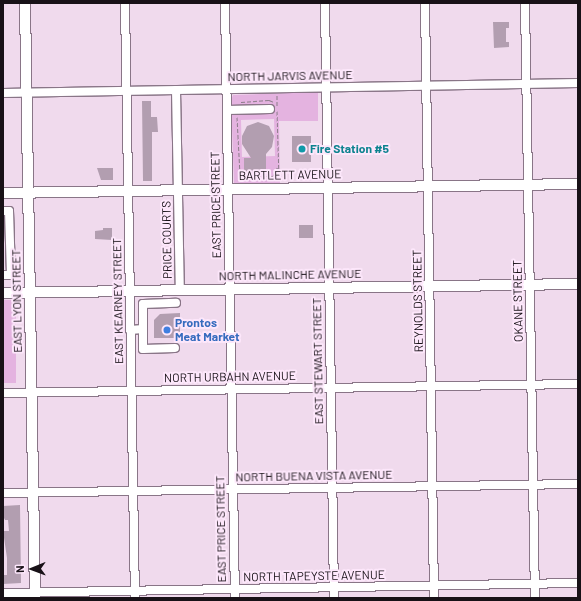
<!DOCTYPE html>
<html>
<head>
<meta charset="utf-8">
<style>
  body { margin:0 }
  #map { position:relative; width:581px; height:601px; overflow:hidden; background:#f0daed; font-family:Barlow,sans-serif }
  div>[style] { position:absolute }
  .green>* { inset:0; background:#e4b3e0; transform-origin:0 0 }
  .building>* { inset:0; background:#b29eb0; transform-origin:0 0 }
  .path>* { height:1px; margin-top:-0.5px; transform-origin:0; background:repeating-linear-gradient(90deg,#8b7c89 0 4px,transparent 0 6px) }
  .roads { filter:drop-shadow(1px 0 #897587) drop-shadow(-1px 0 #897587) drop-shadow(0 1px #897587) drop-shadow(0 -1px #897587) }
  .minor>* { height:8px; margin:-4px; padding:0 4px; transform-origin:4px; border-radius:4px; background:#fff }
  .major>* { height:10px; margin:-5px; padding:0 5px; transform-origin:5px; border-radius:5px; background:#fff }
  .dots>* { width:11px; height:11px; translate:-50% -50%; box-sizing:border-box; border:2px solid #fde7fb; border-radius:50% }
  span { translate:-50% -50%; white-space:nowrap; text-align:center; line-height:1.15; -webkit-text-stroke:4px #fde7fb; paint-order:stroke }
  .street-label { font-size:12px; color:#181117 }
  .culture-label { font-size:12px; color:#0d838f; font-weight:700 }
  .left { translate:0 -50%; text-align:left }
  .shop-label { font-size:12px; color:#366cbe; font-weight:700 }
  .frame { position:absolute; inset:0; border:4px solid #181117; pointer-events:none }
  .north { position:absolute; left:12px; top:549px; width:40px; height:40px; -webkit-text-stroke:3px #fde7fb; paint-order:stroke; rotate:269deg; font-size:11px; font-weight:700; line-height:16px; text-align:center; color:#181117 }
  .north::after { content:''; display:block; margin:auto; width:14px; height:18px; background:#181117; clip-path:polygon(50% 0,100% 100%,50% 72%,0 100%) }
</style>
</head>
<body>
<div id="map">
  <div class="green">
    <i style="clip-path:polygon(evenodd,318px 92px,318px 121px,279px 121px,280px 184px,234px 183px,231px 100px,233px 95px,318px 92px,274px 119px,275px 156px,242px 157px,241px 120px,274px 119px)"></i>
    <i style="left:3px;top:300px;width:13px;height:83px"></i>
  </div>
  <div class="building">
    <i style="clip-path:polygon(493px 22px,509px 22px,509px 28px,506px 28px,506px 42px,509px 42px,509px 47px,494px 48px)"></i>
    <i style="clip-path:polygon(142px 101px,151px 101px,151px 117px,157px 117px,158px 132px,152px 132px,152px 181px,143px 181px)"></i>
    <i style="clip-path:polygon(258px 122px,269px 126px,274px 136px,272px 147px,266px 154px,266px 171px,244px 172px,244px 158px,251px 158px,242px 144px,242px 136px,247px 126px)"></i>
    <i style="left:292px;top:136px;width:19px;height:26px"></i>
    <i style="clip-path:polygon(97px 168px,113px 168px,113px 180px,101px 180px)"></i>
    <i style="left:299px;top:225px;width:14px;height:13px"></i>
    <i style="clip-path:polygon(103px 228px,112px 228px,112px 240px,95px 239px,95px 231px,103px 230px)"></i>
    <i style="clip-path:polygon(180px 313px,180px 338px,154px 338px,154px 320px,160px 314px)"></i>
    <i style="clip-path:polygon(20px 505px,21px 583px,3px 584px,3px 575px,7px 575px,7px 558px,3px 531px,9px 531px,8px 520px,5px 520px,3px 516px,3px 506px)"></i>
  </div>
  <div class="path">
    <i style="left:241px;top:102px;width:28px;rotate:-4deg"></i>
    <i style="left:269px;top:100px;width:5px;rotate:22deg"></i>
    <i style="left:277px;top:106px;width:11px;rotate:-90deg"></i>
    <i style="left:277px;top:111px;width:69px;rotate:88.3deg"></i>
    <i style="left:237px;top:117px;width:57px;rotate:87deg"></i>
    <i style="left:240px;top:174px;width:5px;rotate:22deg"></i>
    <i style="left:245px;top:176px;width:28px"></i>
    <i style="left:273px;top:176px;width:11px;rotate:-63deg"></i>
  </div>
  <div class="roads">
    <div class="minor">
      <i style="left:125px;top:3px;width:595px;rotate:89.04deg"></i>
      <i style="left:225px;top:3px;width:595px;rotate:89.04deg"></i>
      <i style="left:325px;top:3px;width:595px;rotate:89.13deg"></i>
      <i style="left:425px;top:3px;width:595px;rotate:89.13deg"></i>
      <i style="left:525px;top:3px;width:595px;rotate:89.04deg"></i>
      <i style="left:176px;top:90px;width:200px;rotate:88.9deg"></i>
      <i style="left:3px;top:93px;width:575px;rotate:-1deg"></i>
      <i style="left:227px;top:110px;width:43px;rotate:-1.3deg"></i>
      <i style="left:3px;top:211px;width:6px"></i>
      <i style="left:9px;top:211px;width:64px;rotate:88.2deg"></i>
      <i style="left:11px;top:275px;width:8px;rotate:180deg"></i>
      <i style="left:143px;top:329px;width:25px;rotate:-90deg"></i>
      <i style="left:143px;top:304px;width:33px;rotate:-2deg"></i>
      <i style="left:130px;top:330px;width:13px;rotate:-4deg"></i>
      <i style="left:143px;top:329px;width:20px;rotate:90deg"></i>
      <i style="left:143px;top:349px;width:32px;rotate:-2deg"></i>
      <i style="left:3px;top:393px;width:575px;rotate:-0.9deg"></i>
      <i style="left:3px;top:493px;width:575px;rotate:-0.9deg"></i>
      <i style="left:3px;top:593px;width:575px;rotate:-1deg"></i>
    </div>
    <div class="major">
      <i style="left:25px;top:3px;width:595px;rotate:89.04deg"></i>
      <i style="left:3px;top:193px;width:575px;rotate:-0.9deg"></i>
      <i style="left:3px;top:293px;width:575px;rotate:-0.9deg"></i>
    </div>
  </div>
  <div class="dots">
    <i style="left:302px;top:149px;background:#0f9aa8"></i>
    <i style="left:167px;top:330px;background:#3f7fe0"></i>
  </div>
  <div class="street-label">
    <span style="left:290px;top:76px;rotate:-1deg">NORTH JARVIS AVENUE</span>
    <span style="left:290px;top:175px;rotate:-1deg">BARTLETT AVENUE</span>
    <span style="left:216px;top:205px;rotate:-91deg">EAST PRICE STREET</span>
    <span style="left:167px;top:240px;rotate:-91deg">PRICE COURTS</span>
    <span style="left:290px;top:275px;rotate:-1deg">NORTH MALINCHE AVENUE</span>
    <span style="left:17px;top:301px;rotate:-91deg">EAST LYON STREET</span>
    <span style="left:118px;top:301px;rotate:-91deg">EAST KEARNEY STREET</span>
    <span style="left:418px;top:301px;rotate:-91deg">REYNOLDS STREET</span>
    <span style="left:518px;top:301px;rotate:-91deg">OKANE STREET</span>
    <span style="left:318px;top:361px;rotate:-91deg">EAST STEWART STREET</span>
    <span style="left:230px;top:377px;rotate:-1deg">NORTH URBAHN AVENUE</span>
    <span style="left:314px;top:476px;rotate:-1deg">NORTH BUENA VISTA AVENUE</span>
    <span style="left:221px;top:529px;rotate:-91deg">EAST PRICE STREET</span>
    <span style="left:314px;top:576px;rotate:-1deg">NORTH TAPEYSTE AVENUE</span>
  </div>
  <div class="culture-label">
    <span class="left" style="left:310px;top:149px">Fire Station #5</span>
  </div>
  <div class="shop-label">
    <span class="left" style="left:175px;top:330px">Prontos<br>Meat Market</span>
  </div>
  <div class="frame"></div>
  <div class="north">N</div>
</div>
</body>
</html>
